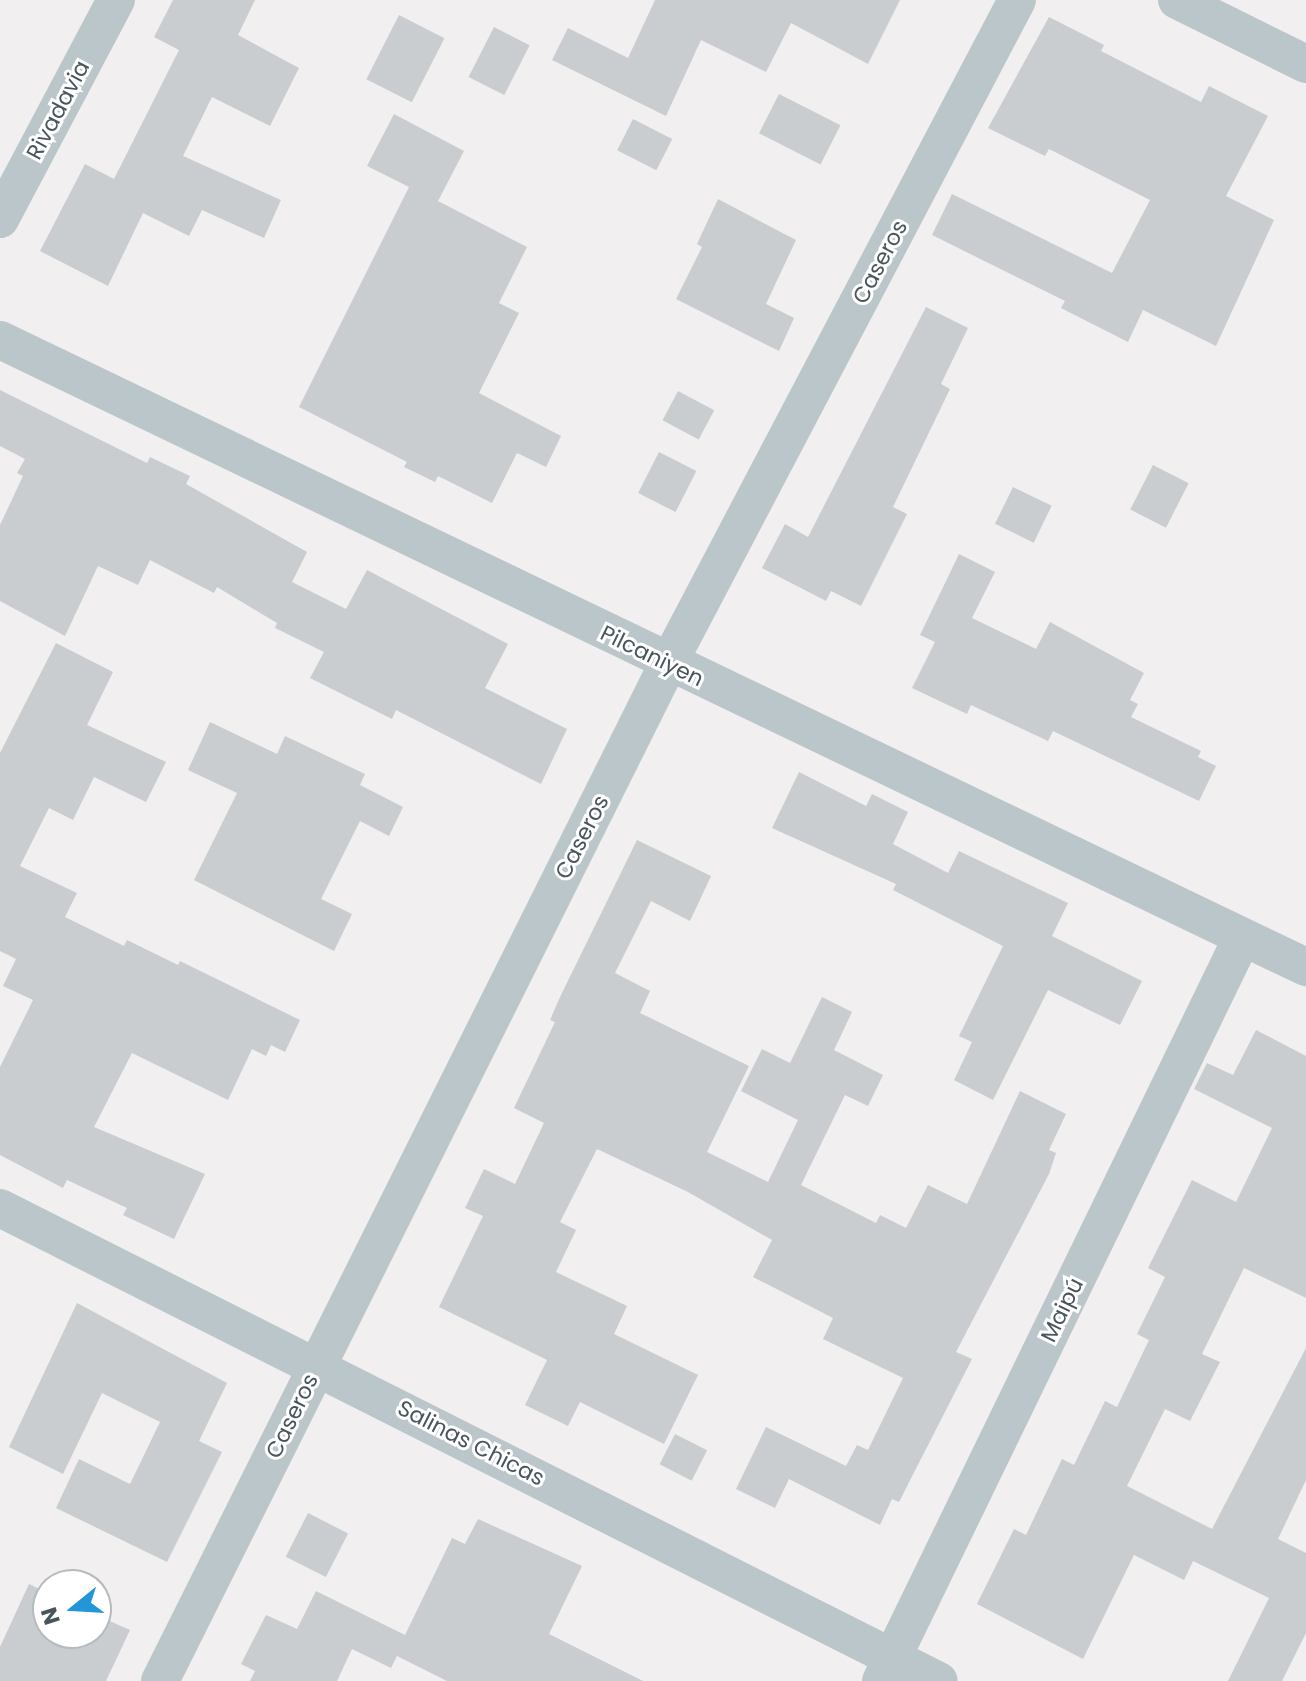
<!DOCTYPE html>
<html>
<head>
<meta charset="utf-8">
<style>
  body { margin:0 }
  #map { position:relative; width:1306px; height:1681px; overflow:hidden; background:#f1efef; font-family:Poppins,sans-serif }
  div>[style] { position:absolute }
  .building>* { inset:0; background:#c9cdd0; transform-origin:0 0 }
  .minor>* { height:38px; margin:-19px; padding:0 19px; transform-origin:19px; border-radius:19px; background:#bbc6cb }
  span { translate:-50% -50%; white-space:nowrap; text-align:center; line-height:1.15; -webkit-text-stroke:6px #fff; paint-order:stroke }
  .street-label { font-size:22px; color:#48565b }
  .north { position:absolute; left:32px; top:1569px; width:80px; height:80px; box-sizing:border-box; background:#fff; border:2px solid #b6bbbd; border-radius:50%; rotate:252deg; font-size:22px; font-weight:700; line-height:32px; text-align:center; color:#48565b }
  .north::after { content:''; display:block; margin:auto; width:28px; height:36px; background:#2296d9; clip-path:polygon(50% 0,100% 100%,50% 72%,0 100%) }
</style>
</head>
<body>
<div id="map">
  <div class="building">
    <i style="clip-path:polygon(173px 0,255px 0,238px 35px,299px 68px,270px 126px,212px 97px,183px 156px,281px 200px,264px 238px,202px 210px,189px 236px,143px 213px,108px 286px,40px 251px,85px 164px,114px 179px,179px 50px,154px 37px)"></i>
    <i style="clip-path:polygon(655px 0,900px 0,868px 64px,791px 23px,766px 72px,701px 40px,666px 116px,552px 60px,568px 28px,628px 58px)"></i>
    <i style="left:399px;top:15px;width:51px;height:72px;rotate:27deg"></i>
    <i style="clip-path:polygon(1049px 17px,1104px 45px,1101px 51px,1201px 102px,1209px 86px,1268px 116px,1226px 196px,1274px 220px,1216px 346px,1143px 310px,1128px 342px,1061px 308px,1065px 301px,932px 235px,952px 194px,1112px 273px,1150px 200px,1049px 149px,1045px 156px,988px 128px)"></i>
    <i style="left:494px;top:27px;width:40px;height:56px;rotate:27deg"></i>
    <i style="left:779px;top:94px;width:69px;height:44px;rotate:27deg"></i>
    <i style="clip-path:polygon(394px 114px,464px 151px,438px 201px,527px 247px,499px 303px,519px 313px,479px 393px,561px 436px,546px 467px,517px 453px,492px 503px,438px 476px,435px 482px,404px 467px,407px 462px,299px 407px,409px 187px,367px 166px)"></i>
    <i style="left:633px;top:119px;width:44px;height:35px;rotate:27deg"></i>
    <i style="clip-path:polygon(718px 199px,796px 240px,766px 304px,794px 318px,779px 351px,676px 299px,702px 247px,697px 244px)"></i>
    <i style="clip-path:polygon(926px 307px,968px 328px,941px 384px,950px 389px,893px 507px,907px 514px,861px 606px,831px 591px,826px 601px,762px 568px,785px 524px,808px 537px)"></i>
    <i style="clip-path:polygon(0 390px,147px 463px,150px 457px,190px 476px,186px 484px,307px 552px,292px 582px,346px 609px,367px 570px,508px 644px,485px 688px,567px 729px,541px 784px,396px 710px,392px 719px,310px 678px,324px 652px,275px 628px,277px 623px,217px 587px,214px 593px,150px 560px,138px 585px,98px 566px,65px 636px,0 601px,0 525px,23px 476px,17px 473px,25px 459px,0 446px)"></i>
    <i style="left:678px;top:391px;width:41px;height:33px;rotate:28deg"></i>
    <i style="left:659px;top:452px;width:42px;height:46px;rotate:27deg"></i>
    <i style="left:1153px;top:465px;width:40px;height:50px;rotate:27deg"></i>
    <i style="left:1013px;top:487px;width:43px;height:41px;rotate:26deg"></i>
    <i style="clip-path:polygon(959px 554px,995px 572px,972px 618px,1036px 649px,1050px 622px,1144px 673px,1130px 700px,1138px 704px,1131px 717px,1201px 751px,1198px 757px,1216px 766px,1199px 801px,1053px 731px,1048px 741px,971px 705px,967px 714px,912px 688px,935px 642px,920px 635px)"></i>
    <i style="clip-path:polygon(56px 643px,113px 672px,87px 725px,166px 762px,146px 802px,94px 777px,73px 820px,49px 808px,20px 866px,77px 893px,65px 917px,124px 946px,127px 940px,178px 965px,180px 961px,300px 1020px,285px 1052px,271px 1045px,266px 1056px,252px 1049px,228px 1100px,132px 1053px,94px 1127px,205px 1174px,174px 1239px,123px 1215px,127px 1208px,67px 1180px,63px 1188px,0 1155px,0 1067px,33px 1000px,3px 986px,16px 959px,0 951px,0 753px)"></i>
    <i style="clip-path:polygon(210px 722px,277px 754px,285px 736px,365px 774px,360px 785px,403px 807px,389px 836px,360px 821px,321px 899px,352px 914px,334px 951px,194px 880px,237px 793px,188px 770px)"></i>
    <i style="clip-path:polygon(799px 772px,866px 806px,872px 794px,908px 812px,893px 844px,948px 873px,959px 851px,1068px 903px,1052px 936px,1142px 981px,1120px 1025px,1048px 990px,993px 1100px,954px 1080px,972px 1042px,959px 1036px,1003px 946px,893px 890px,896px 884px,772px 828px)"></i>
    <i style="clip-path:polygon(637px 840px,711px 876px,690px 921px,651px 901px,615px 973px,650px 991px,640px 1013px,749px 1066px,707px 1152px,768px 1182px,798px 1120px,741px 1091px,762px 1049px,790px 1063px,822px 997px,852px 1012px,834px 1050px,883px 1075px,868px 1106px,845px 1095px,801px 1185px,876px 1223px,880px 1215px,906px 1228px,928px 1185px,967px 1204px,1020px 1091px,1066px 1114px,1049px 1150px,1056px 1153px,1049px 1174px,956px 1352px,972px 1359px,899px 1502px,892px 1499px,880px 1525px,789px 1479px,775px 1508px,736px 1489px,766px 1427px,846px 1466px,857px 1445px,868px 1450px,903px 1378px,823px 1339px,833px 1318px,753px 1277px,772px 1240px,688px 1192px,597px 1149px,560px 1222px,576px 1230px,556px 1272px,627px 1306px,614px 1334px,698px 1375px,664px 1444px,580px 1402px,568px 1426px,525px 1405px,547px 1360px,439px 1307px,483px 1216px,465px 1208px,484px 1169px,515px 1184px,544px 1123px,514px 1108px,555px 1022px,550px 1020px,560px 997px)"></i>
    <i style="clip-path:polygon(1256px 1030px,1306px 1056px,1306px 1298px,1244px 1268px,1202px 1354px,1220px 1362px,1190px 1421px,1165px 1409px,1127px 1486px,1212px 1529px,1306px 1348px,1306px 1480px,1278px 1539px,1306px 1553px,1306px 1633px,1282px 1681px,1228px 1681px,1269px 1598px,1193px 1561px,1184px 1580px,1134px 1555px,1083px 1659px,977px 1604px,1014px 1529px,1026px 1535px,1062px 1459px,1074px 1465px,1105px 1401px,1117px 1407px,1149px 1340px,1137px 1334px,1165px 1277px,1148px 1268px,1192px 1180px,1236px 1202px,1272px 1128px,1194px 1089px,1207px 1063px,1233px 1075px)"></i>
    <i style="clip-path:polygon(77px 1303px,227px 1383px,199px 1441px,222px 1452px,167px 1562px,56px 1508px,79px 1459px,130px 1484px,160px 1422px,102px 1393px,63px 1474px,9px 1447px)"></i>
    <i style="left:675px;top:1434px;width:36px;height:34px;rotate:27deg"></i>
    <i style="left:308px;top:1513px;width:45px;height:49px;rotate:27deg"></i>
    <i style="clip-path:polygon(478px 1519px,582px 1566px,549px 1634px,643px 1681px,447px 1681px,397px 1656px,391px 1668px,352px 1649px,337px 1681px,250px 1681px,255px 1671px,241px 1664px,266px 1615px,297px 1629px,316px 1591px,405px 1635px,452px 1538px,465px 1544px)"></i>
    <i style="clip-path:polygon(29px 1584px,48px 1593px,48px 1633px,96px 1633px,96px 1615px,130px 1630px,106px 1681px,0 1681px,0 1647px)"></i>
  </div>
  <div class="minor">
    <i style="left:1177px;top:0;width:144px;rotate:26.4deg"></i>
    <i style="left:0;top:219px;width:248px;rotate:-62.1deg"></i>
    <i style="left:0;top:340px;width:1449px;rotate:25.65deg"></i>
    <i style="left:0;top:1208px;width:1051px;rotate:26.74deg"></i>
    <i style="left:160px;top:1681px;width:1137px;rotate:-63.46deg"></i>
    <i style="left:668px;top:664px;width:750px;rotate:-62.27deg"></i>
    <i style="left:881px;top:1681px;width:826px;rotate:-64.09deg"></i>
  </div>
  <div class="street-label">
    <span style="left:58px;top:110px;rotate:-62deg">Rivadavia</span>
    <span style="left:880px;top:262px;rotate:-62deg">Caseros</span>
    <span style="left:652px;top:656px;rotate:26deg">Pilcaniyen</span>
    <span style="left:582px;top:837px;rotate:-63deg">Caseros</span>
    <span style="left:1062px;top:1310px;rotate:-64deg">Maipú</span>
    <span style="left:292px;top:1416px;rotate:-64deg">Caseros</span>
    <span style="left:471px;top:1443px;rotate:27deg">Salinas Chicas</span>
  </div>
  <div class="north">N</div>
</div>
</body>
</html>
